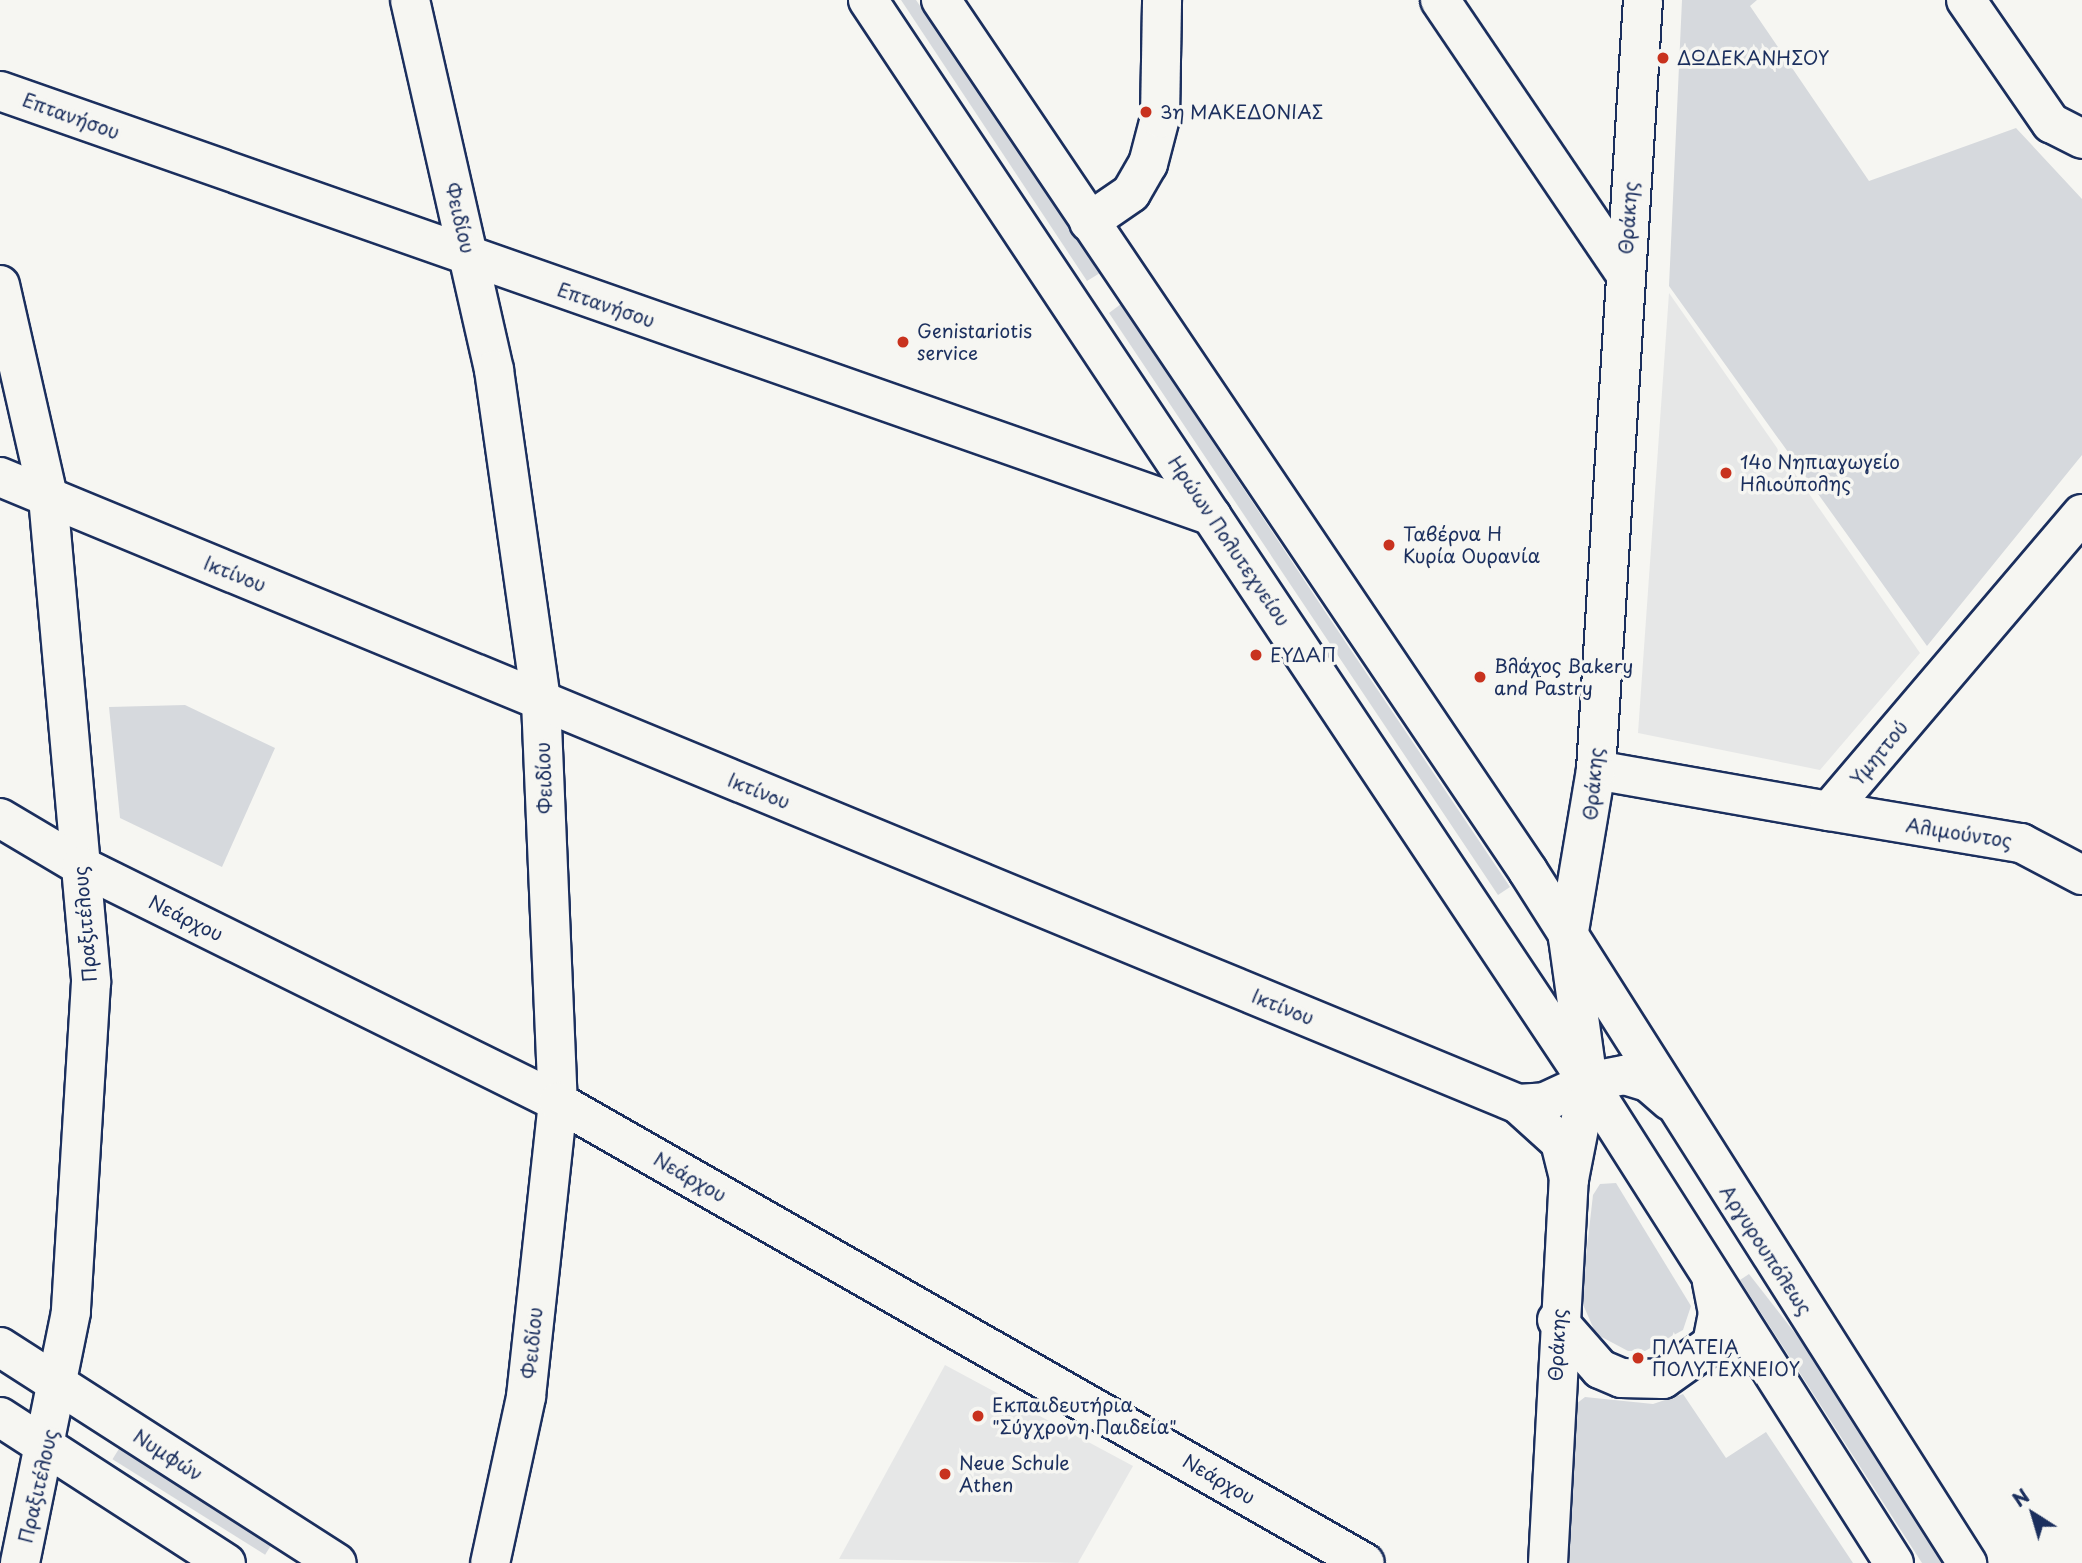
<!DOCTYPE html>
<html>
<head>
<meta charset="utf-8">
<style>
  body { margin:0 }
  #map { position:relative; width:2082px; height:1563px; overflow:hidden; background:#f6f6f2; font-family:"Playpen Sans",sans-serif }
  div>[style] { position:absolute }
  .built>* { inset:0; background:#e6e7e7 }
  .green>* { inset:0; background:#d6d9dd; transform-origin:0 0 }
  .roads { filter:drop-shadow(2px 0 #1b2f5e) drop-shadow(-2px 0 #1b2f5e) drop-shadow(0 2px #1b2f5e) drop-shadow(0 -2px #1b2f5e) }
  .street>* { height:38px; margin:-19px; padding:0 19px; transform-origin:19px; border-radius:19px; background:#f6f6f2 }
  .secondary>* { height:38px; margin:-19px; padding:0 19px; transform-origin:19px; border-radius:19px; background:#f6f6f2 }
  .primary>* { height:38px; margin:-19px; padding:0 19px; transform-origin:19px; border-radius:19px; background:#f6f6f2 }
  .dots>* { width:19px; height:19px; translate:-50% -50%; box-sizing:border-box; border:4px solid #f6f6f2; border-radius:50% }
  span { translate:-50% -50%; white-space:nowrap; text-align:center; line-height:1.15; -webkit-text-stroke:7px #f6f6f2; paint-order:stroke }
  .poi-label { font-size:19px; color:#1b2f5e }
  .left { translate:0 -50%; text-align:left }
  .street-label { font-size:19px; color:#1b2f5e }
  .north { position:absolute; left:1998px; top:1479px; width:70px; height:70px; -webkit-text-stroke:5px #f6f6f2; paint-order:stroke; rotate:323deg; font-size:19px; font-weight:700; line-height:28px; text-align:center; color:#1b2f5e }
  .north::after { content:''; display:block; margin:auto; width:24px; height:32px; background:#1b2f5e; clip-path:polygon(50% 0,100% 100%,50% 72%,0 100%) }
</style>
</head>
<body>
<div id="map">
  <div class="built">
    <i style="clip-path:polygon(1669px 293px,1920px 653px,1820px 770px,1638px 733px)"></i>
    <i style="clip-path:polygon(945px 1365px,1133px 1466px,1078px 1563px,839px 1559px)"></i>
  </div>
  <div class="green">
    <i style="clip-path:polygon(901px 0,916px 0,1100px 273px,1087px 281px)"></i>
    <i style="clip-path:polygon(1682px 0,1757px 0,1750px 6px,1869px 181px,2016px 128px,2082px 199px,2082px 455px,1927px 646px,1669px 286px)"></i>
    <i style="clip-path:polygon(1121px 304px,1324px 610px,1510px 887px,1498px 895px,1109px 313px)"></i>
    <i style="clip-path:polygon(185px 705px,275px 748px,222px 867px,120px 818px,109px 707px)"></i>
    <i style="clip-path:polygon(1616px 1183px,1691px 1306px,1683px 1330px,1645px 1351px,1628px 1351px,1596px 1334px,1581px 1300px,1593px 1195px,1600px 1184px)"></i>
    <i style="clip-path:polygon(1749px 1274px,1805px 1346px,1944px 1563px,1922px 1563px,1740px 1280px)"></i>
    <i style="clip-path:polygon(1683px 1394px,1726px 1458px,1766px 1432px,1853px 1563px,1564px 1563px,1571px 1408px,1585px 1397px,1653px 1404px)"></i>
    <i style="left:122px;top:1444px;width:180px;height:18px;rotate:32deg"></i>
  </div>
  <div class="roads">
    <div class="street">
      <i style="left:410px;top:0;width:379px;rotate:77.2deg"></i>
      <i style="left:494px;top:370px;width:334px;rotate:81.9deg"></i>
      <i style="left:541px;top:701px;width:401px;rotate:87.6deg"></i>
      <i style="left:558px;top:1102px;width:297px;rotate:96.2deg"></i>
      <i style="left:526px;top:1397px;width:170px;rotate:102.2deg"></i>
      <i style="left:1440px;top:0;width:328px;rotate:55.9deg"></i>
      <i style="left:1966px;top:0;width:150px;rotate:55.4deg"></i>
      <i style="left:2051px;top:123px;width:35px;rotate:27deg"></i>
      <i style="left:0;top:91px;width:1284px;rotate:19.32deg"></i>
      <i style="left:1089px;top:222px;width:51px;rotate:-34.6deg"></i>
      <i style="left:1131px;top:193px;width:34px;rotate:-60deg"></i>
      <i style="left:1148px;top:164px;width:48px;rotate:-75.4deg"></i>
      <i style="left:1160px;top:118px;width:118px;rotate:-89deg"></i>
      <i style="left:0;top:285px;width:217px;rotate:77.2deg"></i>
      <i style="left:48px;top:497px;width:487px;rotate:84.9deg"></i>
      <i style="left:91px;top:982px;width:331px;rotate:93.5deg"></i>
      <i style="left:71px;top:1312px;width:256px;rotate:101.5deg"></i>
      <i style="left:0;top:477px;width:1642px;rotate:22.44deg"></i>
      <i style="left:1518px;top:1104px;width:57px;rotate:42.1deg"></i>
      <i style="left:1560px;top:1142px;width:38px;rotate:76deg"></i>
      <i style="left:1596px;top:770px;width:237px;rotate:10deg"></i>
      <i style="left:1829px;top:811px;width:390px;rotate:-49.6deg"></i>
      <i style="left:1829px;top:811px;width:195px;rotate:9.5deg"></i>
      <i style="left:2021px;top:843px;width:69px;rotate:27.7deg"></i>
      <i style="left:0;top:818px;width:94px;rotate:30.7deg"></i>
      <i style="left:81px;top:866px;width:532px;rotate:26.32deg"></i>
      <i style="left:558px;top:1102px;width:929px;rotate:29.74deg"></i>
      <i style="left:1568px;top:937px;width:169px;rotate:-80.5deg"></i>
      <i style="left:1596px;top:770px;width:771px;rotate:-86.51deg"></i>
      <i style="left:1518px;top:1104px;width:27px;rotate:-4deg"></i>
      <i style="left:1545px;top:1102px;width:47px;rotate:-24.9deg"></i>
      <i style="left:1588px;top:1082px;width:38px;rotate:-11deg"></i>
      <i style="left:1625px;top:1075px;width:24px;rotate:17deg"></i>
      <i style="left:1648px;top:1082px;width:29px;rotate:41deg"></i>
    </div>
    <div class="secondary">
      <i style="left:1557px;top:1320px;width:65px;rotate:48.7deg"></i>
      <i style="left:1600px;top:1369px;width:23px;rotate:23deg"></i>
      <i style="left:1621px;top:1378px;width:42px;rotate:1.4deg"></i>
      <i style="left:1663px;top:1379px;width:60px;rotate:-35.5deg"></i>
      <i style="left:1712px;top:1344px;width:32px;rotate:-79deg"></i>
      <i style="left:1718px;top:1313px;width:33px;rotate:-101deg"></i>
      <i style="left:0;top:1347px;width:400px;rotate:32.7deg"></i>
      <i style="left:0;top:1417px;width:269px;rotate:32.9deg"></i>
      <i style="left:1548px;top:1563px;width:385px;rotate:-86.9deg"></i>
      <i style="left:1569px;top:1179px;width:99px;rotate:-78.9deg"></i>
      <i style="left:1588px;top:1082px;width:146px;rotate:-97.9deg"></i>
    </div>
    <div class="primary">
      <i style="left:868px;top:0;width:1300px;rotate:56.36deg"></i>
      <i style="left:1588px;top:1082px;width:570px;rotate:57.54deg"></i>
      <i style="left:941px;top:0;width:1050px;rotate:56.02deg"></i>
      <i style="left:1528px;top:871px;width:820px;rotate:57.61deg"></i>
    </div>
  </div>
  <div class="dots">
    <i style="left:1663px;top:58px;background:#c8321e"></i>
    <i style="left:1146px;top:112px;background:#c8321e"></i>
    <i style="left:903px;top:342px;background:#c8321e"></i>
    <i style="left:1726px;top:473px;background:#c8321e"></i>
    <i style="left:1389px;top:545px;background:#c8321e"></i>
    <i style="left:1256px;top:655px;background:#c8321e"></i>
    <i style="left:1480px;top:677px;background:#c8321e"></i>
    <i style="left:1638px;top:1358px;background:#c8321e"></i>
    <i style="left:978px;top:1416px;background:#c8321e"></i>
    <i style="left:945px;top:1474px;background:#c8321e"></i>
  </div>
  <div class="poi-label">
    <span class="left" style="left:1677px;top:58px">ΔΩΔΕΚΑΝΗΣΟΥ</span>
    <span class="left" style="left:1160px;top:112px">3η ΜΑΚΕΔΟΝΙΑΣ</span>
    <span class="left" style="left:917px;top:342px">Genistariotis<br>service</span>
    <span class="left" style="left:1740px;top:473px">14ο Νηπιαγωγείο<br>Ηλιούπολης</span>
    <span class="left" style="left:1403px;top:545px">Ταβέρνα Η<br>Κυρία Ουρανία</span>
    <span class="left" style="left:1270px;top:655px">ΕΥΔΑΠ</span>
    <span class="left" style="left:1494px;top:677px">Βλάχος Bakery<br>and Pastry</span>
    <span class="left" style="left:1652px;top:1358px">ΠΛΑΤΕΙΑ<br>ΠΟΛΥΤΕΧΝΕΙΟΥ</span>
    <span class="left" style="left:992px;top:1416px">Εκπαιδευτήρια<br>"Σύγχρονη Παιδεία"</span>
    <span class="left" style="left:959px;top:1474px">Neue Schule<br>Athen</span>
  </div>
  <div class="street-label">
    <span style="left:71px;top:116px;rotate:20deg">Επτανήσου</span>
    <span style="left:460px;top:218px;rotate:77deg">Φειδίου</span>
    <span style="left:1628px;top:218px;rotate:-86deg">Θράκης</span>
    <span style="left:606px;top:305px;rotate:19deg">Επτανήσου</span>
    <span style="left:1229px;top:541px;rotate:56deg">Ηρώων Πολυτεχνείου</span>
    <span style="left:235px;top:574px;rotate:22deg">Ικτίνου</span>
    <span style="left:1879px;top:753px;rotate:-50deg">Υμηττού</span>
    <span style="left:544px;top:778px;rotate:-92deg">Φειδίου</span>
    <span style="left:1593px;top:784px;rotate:-85deg">Θράκης</span>
    <span style="left:759px;top:791px;rotate:22deg">Ικτίνου</span>
    <span style="left:1959px;top:833px;rotate:9deg">Αλιμούντος</span>
    <span style="left:186px;top:918px;rotate:26deg">Νεάρχου</span>
    <span style="left:85px;top:924px;rotate:-95deg">Πραξιτέλους</span>
    <span style="left:1283px;top:1007px;rotate:22deg">Ικτίνου</span>
    <span style="left:690px;top:1177px;rotate:30deg">Νεάρχου</span>
    <span style="left:1766px;top:1250px;rotate:57deg">Αργυρουπόλεως</span>
    <span style="left:532px;top:1343px;rotate:-84deg">Φειδίου</span>
    <span style="left:1557px;top:1345px;rotate:-87deg">Θράκης</span>
    <span style="left:168px;top:1455px;rotate:33deg">Νυμφών</span>
    <span style="left:1219px;top:1479px;rotate:30deg">Νεάρχου</span>
    <span style="left:38px;top:1486px;rotate:-77deg">Πραξιτέλους</span>
  </div>
  <div class="north">N</div>
</div>
</body>
</html>
